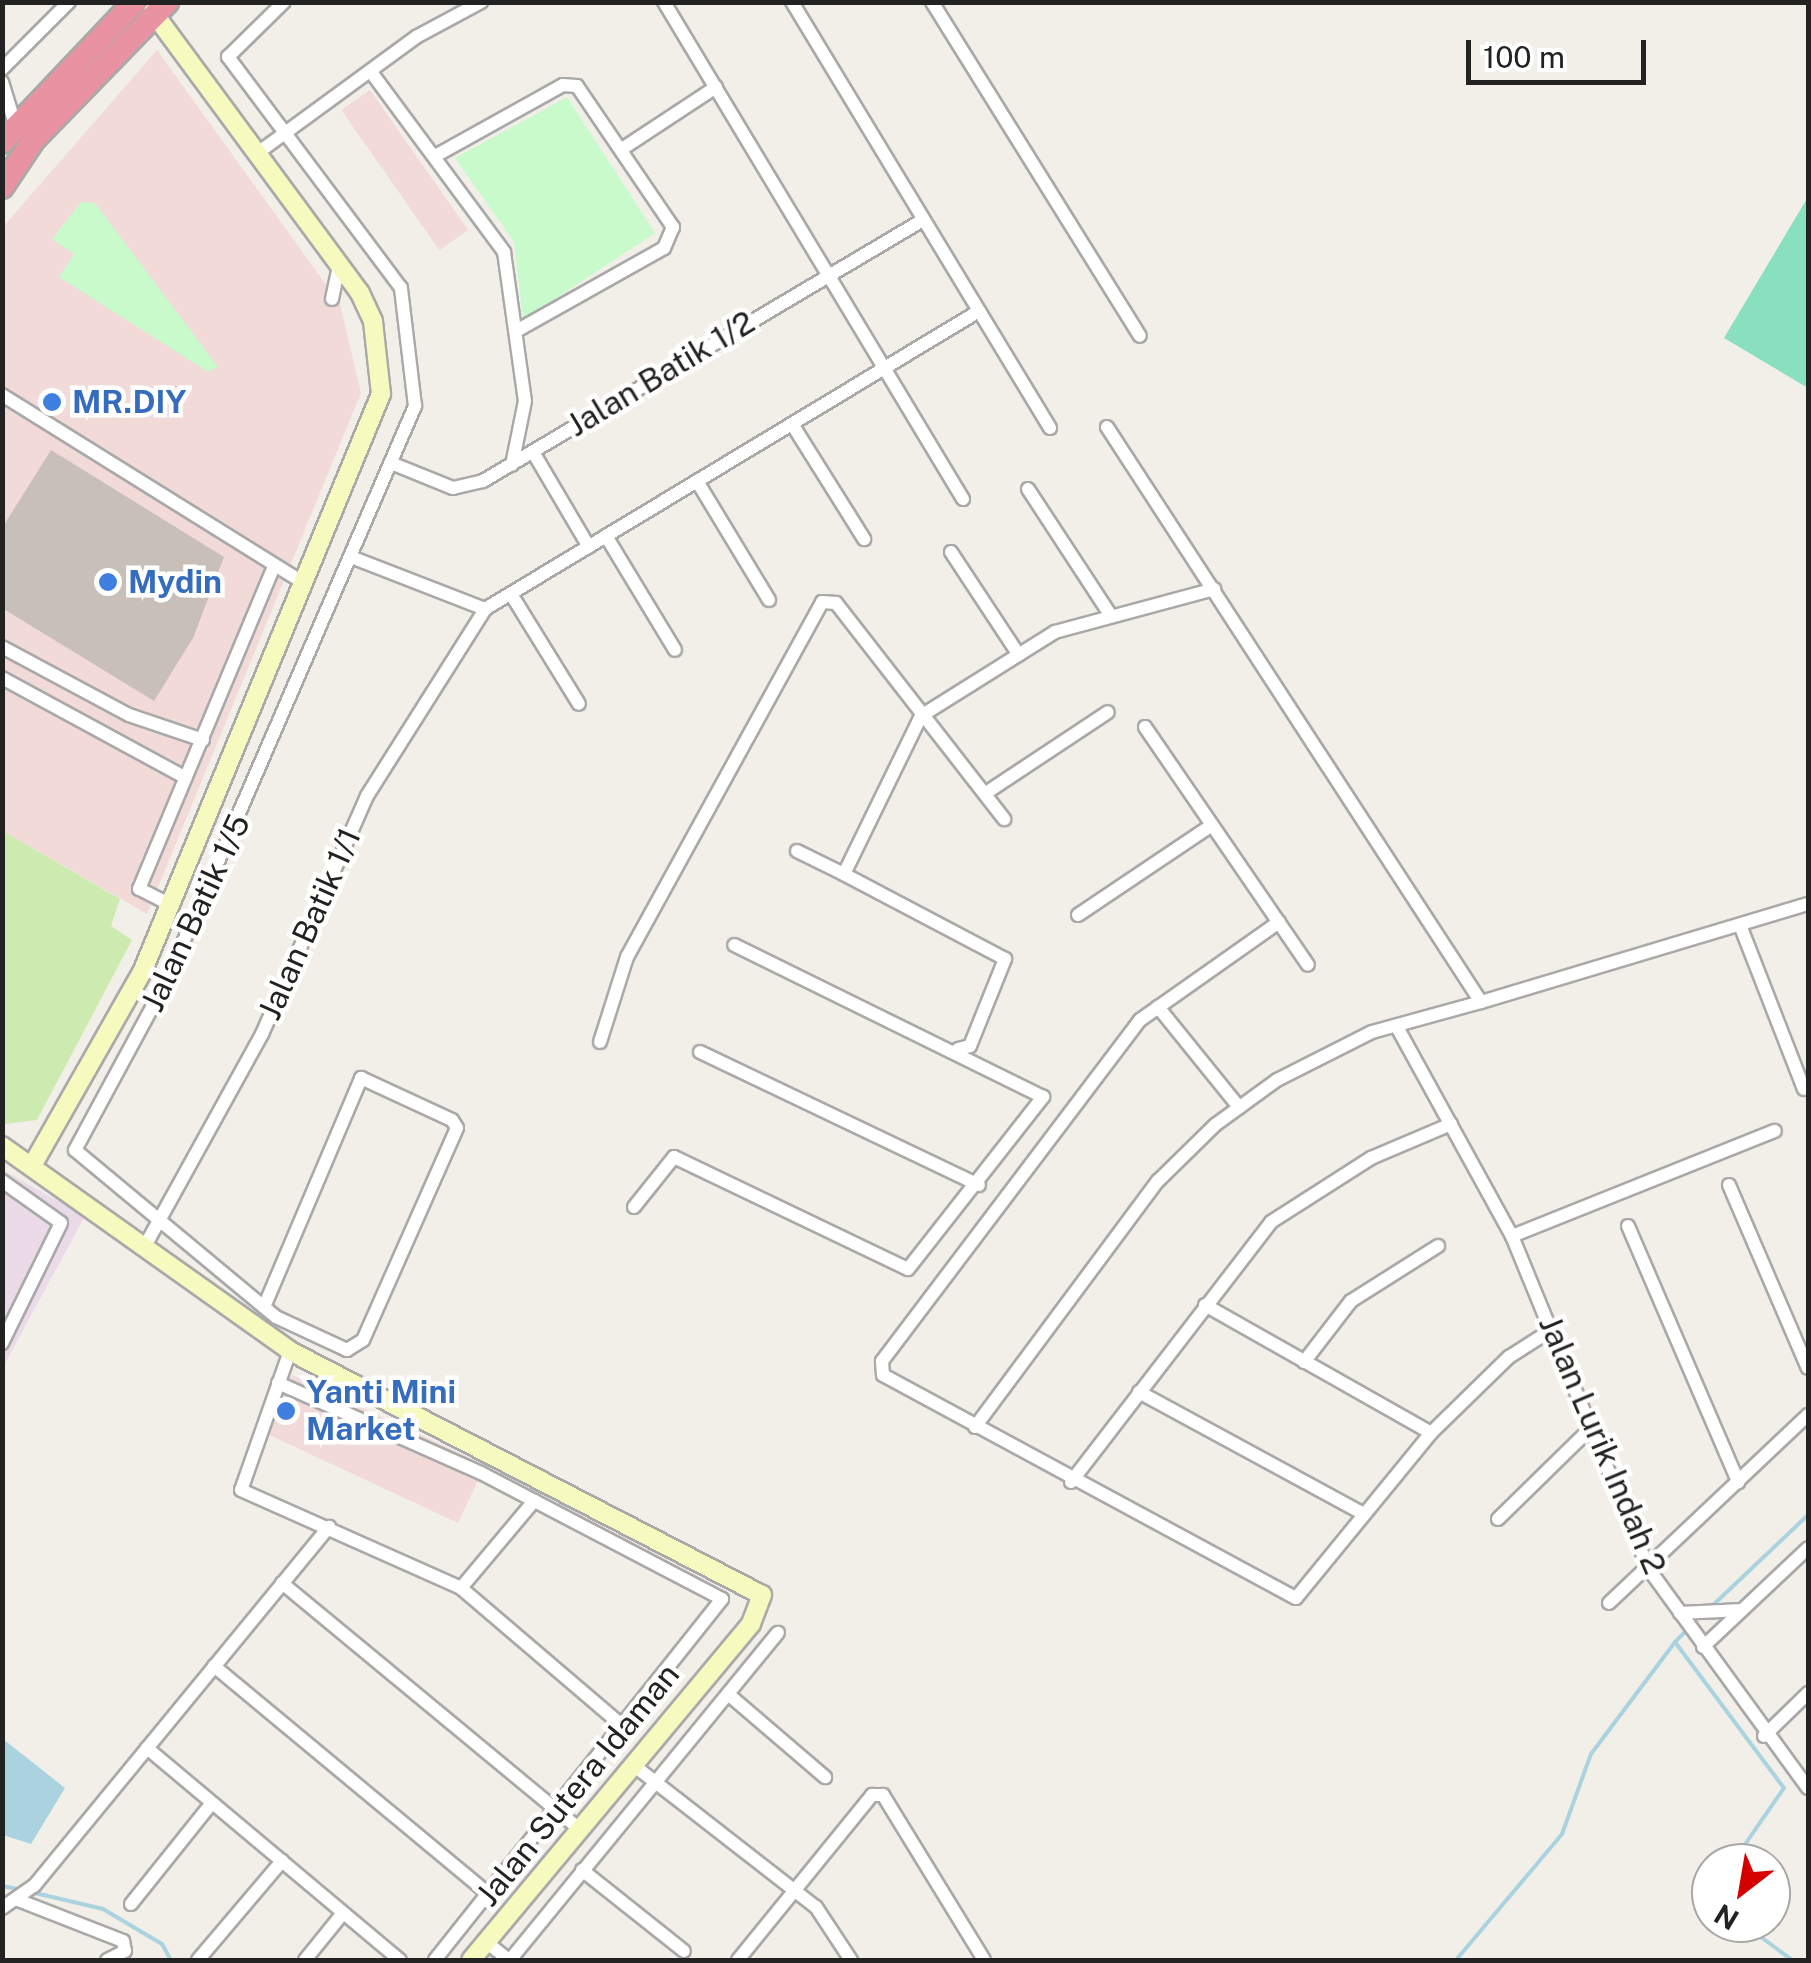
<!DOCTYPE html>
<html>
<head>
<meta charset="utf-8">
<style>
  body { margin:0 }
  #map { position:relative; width:1811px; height:1963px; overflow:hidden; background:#f2efe9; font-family:"Public Sans",sans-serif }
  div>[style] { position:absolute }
  .commercial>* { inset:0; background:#f2dad9; transform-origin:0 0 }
  .industrial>* { inset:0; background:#ebdbe8 }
  .grass>* { inset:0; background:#cdebb0 }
  .park>* { inset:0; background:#c8facc }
  .pitch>* { inset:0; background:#88e0be }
  .water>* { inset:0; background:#aad3df }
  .stream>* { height:4px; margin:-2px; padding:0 2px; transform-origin:2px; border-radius:2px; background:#aad3df }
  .building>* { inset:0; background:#c7bfb8 }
  .roads { filter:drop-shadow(2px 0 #a9a9a9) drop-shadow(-2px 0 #a9a9a9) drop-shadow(0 2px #a9a9a9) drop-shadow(0 -2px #a9a9a9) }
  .street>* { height:12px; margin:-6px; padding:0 6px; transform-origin:6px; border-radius:6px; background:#fff }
  .secondary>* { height:18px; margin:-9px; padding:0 9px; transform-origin:9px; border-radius:9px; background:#f7fabf }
  .highway>* { height:22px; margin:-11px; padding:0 11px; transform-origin:11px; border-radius:11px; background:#e892a2 }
  .dots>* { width:28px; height:28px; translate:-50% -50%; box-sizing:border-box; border:5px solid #fff; border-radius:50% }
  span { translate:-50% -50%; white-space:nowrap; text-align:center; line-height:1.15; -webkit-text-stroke:9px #fff; paint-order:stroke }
  .street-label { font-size:32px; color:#222 }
  .shop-label { font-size:32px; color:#366cbe; font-weight:700 }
  .left { translate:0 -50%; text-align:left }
  .frame { position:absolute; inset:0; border:5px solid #222; pointer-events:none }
  .north { position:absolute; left:1691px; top:1843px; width:100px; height:100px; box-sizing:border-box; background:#fff; border:2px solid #a7a7a7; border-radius:50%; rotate:211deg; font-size:28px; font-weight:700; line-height:40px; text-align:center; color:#222 }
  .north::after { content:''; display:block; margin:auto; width:35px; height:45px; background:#d40000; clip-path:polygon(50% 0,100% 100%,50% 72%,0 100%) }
  .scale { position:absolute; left:1466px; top:40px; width:180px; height:45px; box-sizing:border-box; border:5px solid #222; border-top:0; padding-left:12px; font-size:30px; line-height:35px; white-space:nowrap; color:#222; -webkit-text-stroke:8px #fff; paint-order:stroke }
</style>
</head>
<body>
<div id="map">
  <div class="commercial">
    <i style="clip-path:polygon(157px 50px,340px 304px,361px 393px,147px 914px,3px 831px,3px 227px)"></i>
    <i style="left:370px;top:90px;width:171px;height:35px;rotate:55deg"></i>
    <i style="left:292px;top:1375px;width:213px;height:64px;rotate:25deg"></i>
  </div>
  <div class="industrial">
    <i style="clip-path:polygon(3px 1170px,85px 1216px,3px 1367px)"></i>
  </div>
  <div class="grass">
    <i style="clip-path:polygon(3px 831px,120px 899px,111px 926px,132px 940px,37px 1120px,5px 1124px)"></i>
  </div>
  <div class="park">
    <i style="clip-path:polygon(567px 97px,655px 233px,523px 320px,514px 242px,455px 158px)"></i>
    <i style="clip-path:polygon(81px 202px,95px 203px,218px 367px,208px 372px,59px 277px,74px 254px,52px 239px)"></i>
  </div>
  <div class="pitch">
    <i style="clip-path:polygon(1808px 197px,1808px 388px,1724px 338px)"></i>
  </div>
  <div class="water">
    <i style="clip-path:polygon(3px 1739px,65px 1788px,31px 1844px,3px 1835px)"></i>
  </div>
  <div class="stream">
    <i style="left:1711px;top:1607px;width:134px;rotate:-43.5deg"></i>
    <i style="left:1684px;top:1633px;width:13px;rotate:135deg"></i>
    <i style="left:1675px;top:1642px;width:182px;rotate:53.3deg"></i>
    <i style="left:1784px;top:1788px;width:91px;rotate:124.7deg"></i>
    <i style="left:2px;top:1886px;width:20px;rotate:11deg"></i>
    <i style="left:31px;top:1892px;width:74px;rotate:13.3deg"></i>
    <i style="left:103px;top:1909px;width:69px;rotate:30.7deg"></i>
    <i style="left:162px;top:1944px;width:18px;rotate:61deg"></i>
    <i style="left:1711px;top:1894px;width:5px;rotate:90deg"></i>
    <i style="left:1742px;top:1923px;width:62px;rotate:36.5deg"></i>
    <i style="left:1456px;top:1960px;width:165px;rotate:-49.9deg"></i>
    <i style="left:1562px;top:1834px;width:85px;rotate:-70.1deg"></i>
    <i style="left:1591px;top:1754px;width:140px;rotate:-53.1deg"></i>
  </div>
  <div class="building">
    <i style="clip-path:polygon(51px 450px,224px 557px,193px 638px,154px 701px,2px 608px,2px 528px)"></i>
  </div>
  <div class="roads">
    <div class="street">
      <i style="left:664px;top:2px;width:580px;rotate:58.97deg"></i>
      <i style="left:792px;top:2px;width:498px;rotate:58.8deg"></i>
      <i style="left:932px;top:2px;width:393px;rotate:58.1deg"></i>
      <i style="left:2px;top:69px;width:95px;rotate:-45deg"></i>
      <i style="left:371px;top:72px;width:224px;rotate:53.5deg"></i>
      <i style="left:504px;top:252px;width:150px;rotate:82deg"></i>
      <i style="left:525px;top:401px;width:65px;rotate:101.5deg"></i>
      <i style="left:2px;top:82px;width:44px;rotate:72.8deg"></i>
      <i style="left:625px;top:147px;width:109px;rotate:-33.4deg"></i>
      <i style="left:259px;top:152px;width:195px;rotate:-36.2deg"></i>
      <i style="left:416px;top:37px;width:74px;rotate:-28.3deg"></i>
      <i style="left:437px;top:155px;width:144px;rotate:-29.1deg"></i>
      <i style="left:563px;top:85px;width:14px;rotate:4deg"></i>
      <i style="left:577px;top:86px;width:171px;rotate:55.8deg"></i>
      <i style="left:673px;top:227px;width:23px;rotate:113deg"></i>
      <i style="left:664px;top:248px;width:170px;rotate:150.7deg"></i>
      <i style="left:332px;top:299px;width:35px;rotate:-78deg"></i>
      <i style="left:2px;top:395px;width:356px;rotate:31.9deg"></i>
      <i style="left:792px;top:424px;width:136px;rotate:57.9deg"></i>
      <i style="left:1107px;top:427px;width:686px;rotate:56.96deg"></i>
      <i style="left:1481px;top:1002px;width:341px;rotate:-16.7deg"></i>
      <i style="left:533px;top:452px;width:110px;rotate:59.5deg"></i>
      <i style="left:391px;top:463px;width:67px;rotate:22deg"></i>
      <i style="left:453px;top:488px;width:31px;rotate:-13deg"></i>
      <i style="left:483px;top:481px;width:512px;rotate:-30.68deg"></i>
      <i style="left:697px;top:481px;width:139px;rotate:58.8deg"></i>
      <i style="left:1028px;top:489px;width:148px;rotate:56.8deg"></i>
      <i style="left:606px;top:536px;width:133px;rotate:58.8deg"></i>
      <i style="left:951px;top:552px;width:123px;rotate:56.6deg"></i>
      <i style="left:351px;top:557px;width:144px;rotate:21.2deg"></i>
      <i style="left:511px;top:594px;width:129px;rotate:58.3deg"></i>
      <i style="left:2px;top:647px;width:144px;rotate:28.2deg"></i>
      <i style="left:129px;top:715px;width:78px;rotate:18.7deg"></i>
      <i style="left:2px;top:678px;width:209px;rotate:28.5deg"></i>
      <i style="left:1145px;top:727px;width:288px;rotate:55.6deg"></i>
      <i style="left:986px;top:793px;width:146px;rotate:-33.6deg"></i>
      <i style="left:797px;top:851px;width:52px;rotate:26.1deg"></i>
      <i style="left:171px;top:905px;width:36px;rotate:-153deg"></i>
      <i style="left:139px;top:889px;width:349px;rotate:-67.3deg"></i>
      <i style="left:1078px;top:915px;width:161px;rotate:-33.9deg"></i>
      <i style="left:1279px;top:922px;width:170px;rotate:144.8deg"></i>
      <i style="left:1140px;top:1020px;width:428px;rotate:127.1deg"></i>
      <i style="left:882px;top:1361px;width:14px;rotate:86deg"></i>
      <i style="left:883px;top:1375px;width:469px;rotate:28.4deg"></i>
      <i style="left:1296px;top:1598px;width:213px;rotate:-50.7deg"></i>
      <i style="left:1431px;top:1433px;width:109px;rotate:-44.3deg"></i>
      <i style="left:1509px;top:1357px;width:52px;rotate:-32.5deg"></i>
      <i style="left:1740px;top:925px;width:176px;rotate:68.7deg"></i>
      <i style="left:1158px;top:1007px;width:129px;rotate:51deg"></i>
      <i style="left:1397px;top:1027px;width:239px;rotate:61.2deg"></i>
      <i style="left:1512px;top:1236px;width:359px;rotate:67.7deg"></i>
      <i style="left:1648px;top:1568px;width:272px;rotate:54deg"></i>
      <i style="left:600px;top:1042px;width:89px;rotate:-72.4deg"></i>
      <i style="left:627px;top:957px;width:405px;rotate:-61.2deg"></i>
      <i style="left:822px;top:602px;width:14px;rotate:4deg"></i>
      <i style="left:836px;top:603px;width:274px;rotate:52.1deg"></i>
      <i style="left:958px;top:1049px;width:12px;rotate:-14deg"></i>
      <i style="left:970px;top:1046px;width:94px;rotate:-68.1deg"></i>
      <i style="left:1005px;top:959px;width:182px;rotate:-152.2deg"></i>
      <i style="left:844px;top:874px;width:176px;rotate:-64deg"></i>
      <i style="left:921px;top:716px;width:158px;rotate:-32.1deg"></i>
      <i style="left:1055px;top:632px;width:165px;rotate:-15.1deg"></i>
      <i style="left:700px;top:1052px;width:309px;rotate:25.5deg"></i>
      <i style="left:2px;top:1181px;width:72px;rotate:35.4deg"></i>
      <i style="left:61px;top:1223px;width:134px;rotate:116.2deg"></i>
      <i style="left:1729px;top:1185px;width:199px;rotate:66.7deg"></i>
      <i style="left:634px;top:1207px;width:64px;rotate:-51.3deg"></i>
      <i style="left:674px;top:1157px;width:259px;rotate:25.6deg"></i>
      <i style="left:908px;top:1269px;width:219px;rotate:-51.9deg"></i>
      <i style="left:1043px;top:1097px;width:344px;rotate:-153.8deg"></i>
      <i style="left:1628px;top:1226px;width:279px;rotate:66.7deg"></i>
      <i style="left:1512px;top:1236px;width:283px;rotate:-21.8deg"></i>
      <i style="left:145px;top:1246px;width:242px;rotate:-61.1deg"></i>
      <i style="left:262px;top:1034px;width:260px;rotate:-66.2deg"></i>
      <i style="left:367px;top:796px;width:221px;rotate:-57.7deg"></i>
      <i style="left:485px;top:609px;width:577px;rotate:-31.1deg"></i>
      <i style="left:1205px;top:1305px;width:260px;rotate:29.5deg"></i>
      <i style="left:264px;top:1307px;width:249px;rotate:-67deg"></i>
      <i style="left:361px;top:1078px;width:100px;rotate:24.8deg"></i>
      <i style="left:452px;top:1120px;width:9px;rotate:58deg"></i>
      <i style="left:457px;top:1128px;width:232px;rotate:113.9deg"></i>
      <i style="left:363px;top:1340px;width:19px;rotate:148deg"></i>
      <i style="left:347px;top:1350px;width:78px;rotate:-155.1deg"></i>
      <i style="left:276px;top:1317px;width:261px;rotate:-140.3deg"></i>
      <i style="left:75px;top:1150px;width:191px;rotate:-61.6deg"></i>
      <i style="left:166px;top:982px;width:628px;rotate:-66.62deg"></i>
      <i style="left:415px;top:406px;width:119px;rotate:-96.8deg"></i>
      <i style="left:401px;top:288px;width:289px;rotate:-126.8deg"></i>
      <i style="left:228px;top:57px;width:78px;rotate:-44.5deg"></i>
      <i style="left:290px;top:1351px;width:147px;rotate:109.4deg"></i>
      <i style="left:241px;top:1490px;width:241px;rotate:24deg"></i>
      <i style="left:461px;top:1588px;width:216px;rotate:40.5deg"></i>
      <i style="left:1304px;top:1362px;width:77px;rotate:-52.4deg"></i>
      <i style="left:1351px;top:1301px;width:103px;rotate:-32.3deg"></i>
      <i style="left:278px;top:1383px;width:222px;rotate:23.9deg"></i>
      <i style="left:481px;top:1473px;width:272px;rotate:27.6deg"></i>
      <i style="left:722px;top:1599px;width:461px;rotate:128.5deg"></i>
      <i style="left:1139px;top:1392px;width:256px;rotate:28.5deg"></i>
      <i style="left:975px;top:1427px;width:307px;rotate:-53.4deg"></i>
      <i style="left:1158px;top:1181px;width:80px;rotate:-44.5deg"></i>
      <i style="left:1215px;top:1125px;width:77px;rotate:-36deg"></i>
      <i style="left:1277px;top:1080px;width:106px;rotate:-26.8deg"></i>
      <i style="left:1372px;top:1032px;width:113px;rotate:-15.4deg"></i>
      <i style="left:1071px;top:1482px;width:328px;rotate:-52.4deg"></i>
      <i style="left:1271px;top:1222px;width:119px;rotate:-32.6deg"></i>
      <i style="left:1371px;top:1158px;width:87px;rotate:-23deg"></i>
      <i style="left:1498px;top:1519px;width:134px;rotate:-44.4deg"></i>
      <i style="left:282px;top:1583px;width:386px;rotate:39.6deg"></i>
      <i style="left:461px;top:1588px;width:114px;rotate:-50deg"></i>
      <i style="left:1609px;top:1603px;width:274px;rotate:-43.4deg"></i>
      <i style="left:1680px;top:1613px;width:62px;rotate:-2.8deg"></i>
      <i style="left:1703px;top:1647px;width:144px;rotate:-43.3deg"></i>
      <i style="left:214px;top:1666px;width:357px;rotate:39.7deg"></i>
      <i style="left:728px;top:1694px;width:128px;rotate:40.6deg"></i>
      <i style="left:1764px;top:1736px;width:62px;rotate:-44.3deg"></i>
      <i style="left:147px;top:1748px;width:330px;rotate:40deg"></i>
      <i style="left:632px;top:1764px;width:233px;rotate:37.9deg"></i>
      <i style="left:816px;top:1907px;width:64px;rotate:56.6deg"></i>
      <i style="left:582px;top:1870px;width:130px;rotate:38.5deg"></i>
      <i style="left:18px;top:1900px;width:113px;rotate:21.3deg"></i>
      <i style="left:123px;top:1941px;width:10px;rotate:79deg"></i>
      <i style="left:125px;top:1951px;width:20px;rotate:153deg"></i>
      <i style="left:131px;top:1904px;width:129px;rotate:-51.3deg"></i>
      <i style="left:2px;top:1908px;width:39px;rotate:-35deg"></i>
      <i style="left:34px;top:1886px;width:465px;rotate:-50.6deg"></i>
      <i style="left:486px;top:1942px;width:29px;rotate:38deg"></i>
      <i style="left:198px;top:1960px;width:130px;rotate:-49.7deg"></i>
      <i style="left:305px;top:1960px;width:60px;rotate:-51deg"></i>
      <i style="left:510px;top:1960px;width:423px;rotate:-50.7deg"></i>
      <i style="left:738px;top:1960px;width:213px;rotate:-50.9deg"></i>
      <i style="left:872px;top:1795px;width:11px"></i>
      <i style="left:883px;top:1795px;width:193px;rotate:58.5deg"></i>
    </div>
    <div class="secondary">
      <i style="left:2px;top:1146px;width:354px;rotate:35.4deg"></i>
      <i style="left:290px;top:1351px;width:531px;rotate:27.34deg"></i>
      <i style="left:762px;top:1595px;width:31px;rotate:111deg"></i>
      <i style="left:751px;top:1624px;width:437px;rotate:129.8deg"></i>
      <i style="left:33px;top:1164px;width:223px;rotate:-60.4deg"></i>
      <i style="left:143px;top:970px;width:623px;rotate:-67.55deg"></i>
      <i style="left:381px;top:394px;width:73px;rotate:-96.3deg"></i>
      <i style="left:373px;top:321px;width:31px;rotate:-115deg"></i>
      <i style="left:360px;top:293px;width:349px;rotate:-126.4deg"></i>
    </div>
    <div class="highway">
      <i style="left:2px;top:142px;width:193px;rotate:-46.5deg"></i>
      <i style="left:2px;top:187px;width:58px;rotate:-56.3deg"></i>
      <i style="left:34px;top:139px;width:191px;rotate:-45.8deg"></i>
    </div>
  </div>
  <div class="dots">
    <i style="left:52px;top:402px;background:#3f7fe0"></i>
    <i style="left:108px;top:582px;background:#3f7fe0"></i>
    <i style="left:286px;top:1411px;background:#3f7fe0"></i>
  </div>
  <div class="street-label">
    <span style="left:661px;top:374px;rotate:-31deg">Jalan Batik 1/2</span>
    <span style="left:196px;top:913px;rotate:-65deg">Jalan Batik 1/5</span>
    <span style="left:310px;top:924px;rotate:-66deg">Jalan Batik 1/1</span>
    <span style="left:1602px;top:1445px;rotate:67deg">Jalan Lurik Indah 2</span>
    <span style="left:578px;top:1785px;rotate:-51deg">Jalan Sutera Idaman</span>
  </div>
  <div class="shop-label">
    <span class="left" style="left:72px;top:402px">MR.DIY</span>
    <span class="left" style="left:128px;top:582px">Mydin</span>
    <span class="left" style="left:306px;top:1411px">Yanti Mini<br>Market</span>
  </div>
  <div class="frame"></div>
  <div class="north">N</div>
  <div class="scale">100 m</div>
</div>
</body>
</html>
